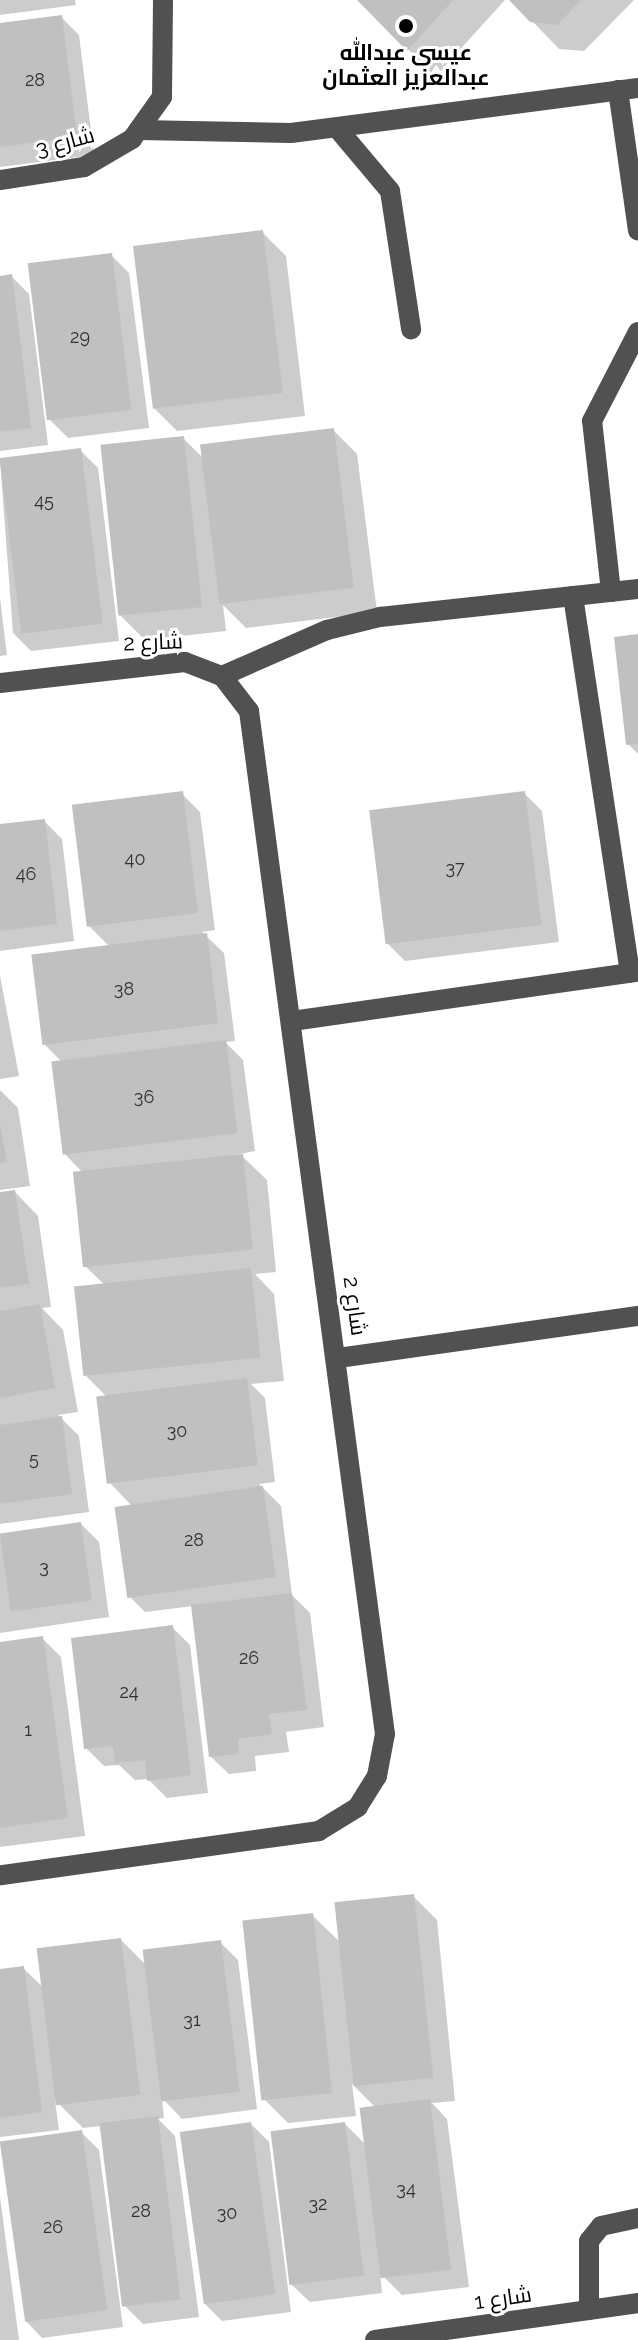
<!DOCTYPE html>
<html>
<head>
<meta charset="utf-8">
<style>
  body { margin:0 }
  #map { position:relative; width:638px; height:2340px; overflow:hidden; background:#fff; font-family:Raleway,Cairo,sans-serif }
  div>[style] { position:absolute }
  .shadow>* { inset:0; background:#0003 }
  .building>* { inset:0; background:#c0c0c0; transform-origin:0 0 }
  .minor>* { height:20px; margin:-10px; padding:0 10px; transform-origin:10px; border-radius:10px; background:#515151 }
  .dots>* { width:22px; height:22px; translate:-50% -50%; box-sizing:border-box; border:4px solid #fff; border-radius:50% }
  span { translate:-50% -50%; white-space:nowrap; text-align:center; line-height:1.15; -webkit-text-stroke:6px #fff; paint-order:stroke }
  .number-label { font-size:18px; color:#303030 }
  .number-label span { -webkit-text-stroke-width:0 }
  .poi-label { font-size:22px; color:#000; font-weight:700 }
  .street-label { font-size:22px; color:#000 }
</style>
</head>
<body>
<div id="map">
  <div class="shadow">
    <i style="clip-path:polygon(0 0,75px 0,76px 5px,0 15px)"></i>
    <i style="clip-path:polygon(360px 0,505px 0,435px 77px)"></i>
    <i style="clip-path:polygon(512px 0,634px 0,584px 51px,559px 49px)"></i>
    <i style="clip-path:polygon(61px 17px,79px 35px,94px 155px,0 167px,0 25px)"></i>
    <i style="clip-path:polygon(262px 232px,286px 256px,305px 416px,177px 431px,153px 407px)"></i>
    <i style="clip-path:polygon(111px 255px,129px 273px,149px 428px,68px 438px,50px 420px)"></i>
    <i style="clip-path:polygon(11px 276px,29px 294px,48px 445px,0 451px,0 278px)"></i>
    <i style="clip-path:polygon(333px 430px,357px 454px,377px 612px,246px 628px,223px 605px,226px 631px,145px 640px,121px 616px,183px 438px,203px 458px)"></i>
    <i style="clip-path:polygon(80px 450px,98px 468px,119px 641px,31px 651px,13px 633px,0 460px)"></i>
    <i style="clip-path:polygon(0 598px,7px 655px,0 656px)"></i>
    <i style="clip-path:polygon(638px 636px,638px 754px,628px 744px)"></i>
    <i style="clip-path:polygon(524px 793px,542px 811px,559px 942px,405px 961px,387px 943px)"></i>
    <i style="clip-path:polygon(182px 794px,200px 812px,215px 930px,202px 932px,224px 953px,235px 1041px,225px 1042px,243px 1060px,255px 1151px,211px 1160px,243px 1157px,267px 1180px,276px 1272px,255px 1274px,274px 1294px,284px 1381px,251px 1384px,265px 1398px,275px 1482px,259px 1484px,281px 1506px,292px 1595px,310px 1613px,324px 1727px,286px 1732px,289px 1752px,255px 1756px,256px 1771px,229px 1774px,211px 1757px,193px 1606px,145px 1612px,127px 1594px,130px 1504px,109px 1482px,108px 1398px,86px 1376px,106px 1286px,85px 1266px,83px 1173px,64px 1153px,62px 1062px,44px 1044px,110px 947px,89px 926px)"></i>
    <i style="clip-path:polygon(44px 821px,62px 839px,74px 941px,0 951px,0 826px)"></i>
    <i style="clip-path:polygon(0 976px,19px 1076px,0 1079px)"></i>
    <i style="clip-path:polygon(0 1090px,18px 1108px,30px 1186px,0 1190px)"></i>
    <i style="clip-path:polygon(15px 1192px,38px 1216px,51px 1307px,42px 1308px,63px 1330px,78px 1412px,58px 1415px,79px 1436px,89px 1512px,0 1524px,0 1194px)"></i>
    <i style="clip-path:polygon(81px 1524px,99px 1542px,109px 1617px,0 1633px,0 1535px)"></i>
    <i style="clip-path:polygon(172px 1627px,190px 1645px,208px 1793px,167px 1798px,148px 1779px,135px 1780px,119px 1765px,104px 1766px,86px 1748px)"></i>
    <i style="clip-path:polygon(43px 1639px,61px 1657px,85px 1836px,0 1847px,0 1644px)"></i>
    <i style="clip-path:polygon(413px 1896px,437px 1920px,455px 2101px,432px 2103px,447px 2119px,469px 2287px,402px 2295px,384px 2277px,369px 2157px,382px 2293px,310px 2302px,292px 2285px,345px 2124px,367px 2146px,376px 2108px,352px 2084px,356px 2116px,288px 2123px,264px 2099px,312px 1915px,340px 1942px)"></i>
    <i style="clip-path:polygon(121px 1940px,148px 1967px,220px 1942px,238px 1960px,257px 2109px,182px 2119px,162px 2098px,164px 2118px,158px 2119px,175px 2136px,199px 2317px,143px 2324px,125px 2306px,102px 2126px,83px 2128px,55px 2100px,59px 2130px,0 2137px,0 1971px,23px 1968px,45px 1989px)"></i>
    <i style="clip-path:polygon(251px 2124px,269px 2142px,291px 2312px,222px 2321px,204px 2303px)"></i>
    <i style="clip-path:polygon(81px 2132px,99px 2150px,123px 2327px,42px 2338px,25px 2320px)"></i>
    <i style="clip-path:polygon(0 2197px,19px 2340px,0 2340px)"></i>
  </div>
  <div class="building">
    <i style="clip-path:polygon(357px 0,453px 0,407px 51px)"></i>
    <i style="clip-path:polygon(509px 0,581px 0,557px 25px,530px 22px)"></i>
    <i style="clip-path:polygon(62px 15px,77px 137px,0 147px,0 23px)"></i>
    <i style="left:263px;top:230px;width:164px;height:131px;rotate:83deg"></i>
    <i style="left:112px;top:253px;width:158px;height:85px;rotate:83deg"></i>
    <i style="clip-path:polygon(12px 274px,31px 428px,0 432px,0 276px)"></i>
    <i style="left:334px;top:428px;width:161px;height:135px;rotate:83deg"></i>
    <i style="left:184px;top:436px;width:172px;height:84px;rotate:84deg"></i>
    <i style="left:81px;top:448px;width:177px;height:82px;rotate:83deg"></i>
    <i style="clip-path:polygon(638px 634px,638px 744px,626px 745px,614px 637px)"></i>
    <i style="left:183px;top:791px;width:123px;height:112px;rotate:83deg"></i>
    <i style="left:525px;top:791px;width:135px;height:157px;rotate:83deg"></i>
    <i style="clip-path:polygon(45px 819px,57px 924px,0 931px,0 824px)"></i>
    <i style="left:207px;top:933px;width:91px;height:177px;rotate:83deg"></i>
    <i style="left:226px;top:1040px;width:94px;height:176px;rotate:83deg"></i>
    <i style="clip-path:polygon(0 1125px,7px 1162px,0 1163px)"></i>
    <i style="left:243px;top:1154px;width:96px;height:171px;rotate:84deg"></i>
    <i style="clip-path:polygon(15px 1190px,29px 1284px,0 1288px,0 1192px)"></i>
    <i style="left:251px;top:1268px;width:90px;height:178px;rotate:84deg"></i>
    <i style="clip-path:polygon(40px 1304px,55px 1388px,0 1398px,0 1311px)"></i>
    <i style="left:247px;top:1378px;width:88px;height:152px;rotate:83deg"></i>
    <i style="clip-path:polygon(62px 1416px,72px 1494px,0 1504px,0 1425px)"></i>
    <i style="left:263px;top:1486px;width:92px;height:150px;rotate:82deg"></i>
    <i style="left:81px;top:1522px;width:79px;height:82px;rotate:82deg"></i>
    <i style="clip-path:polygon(292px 1593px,307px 1710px,269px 1714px,272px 1734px,238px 1739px,239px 1754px,209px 1757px,191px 1605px)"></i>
    <i style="clip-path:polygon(173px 1625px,191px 1775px,147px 1781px,145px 1760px,115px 1763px,113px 1746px,84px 1749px,71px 1638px)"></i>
    <i style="clip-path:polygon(43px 1636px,68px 1818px,0 1828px,0 1642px)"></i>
    <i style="left:414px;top:1894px;width:185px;height:80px;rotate:84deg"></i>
    <i style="left:313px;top:1913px;width:181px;height:71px;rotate:84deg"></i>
    <i style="left:121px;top:1938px;width:158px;height:85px;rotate:83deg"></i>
    <i style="left:221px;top:1940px;width:153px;height:79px;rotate:83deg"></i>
    <i style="clip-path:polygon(24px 1966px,42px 2112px,0 2118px,0 1969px)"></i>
    <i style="left:430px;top:2099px;width:172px;height:71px;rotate:83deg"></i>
    <i style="left:158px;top:2116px;width:185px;height:59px;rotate:83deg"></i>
    <i style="left:251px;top:2122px;width:174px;height:72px;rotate:82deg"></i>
    <i style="left:345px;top:2122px;width:155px;height:75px;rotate:83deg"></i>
    <i style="left:82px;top:2130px;width:182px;height:83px;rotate:82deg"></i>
  </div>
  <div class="minor">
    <i style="left:618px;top:90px;width:142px;rotate:81.9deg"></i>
    <i style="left:337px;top:128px;width:82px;rotate:49.9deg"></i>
    <i style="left:390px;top:191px;width:140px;rotate:81.3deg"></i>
    <i style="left:139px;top:130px;width:152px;rotate:1.1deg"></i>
    <i style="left:291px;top:133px;width:350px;rotate:-7.4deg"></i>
    <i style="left:0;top:180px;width:85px;rotate:-8.8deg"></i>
    <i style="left:84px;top:167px;width:56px;rotate:-30.3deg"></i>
    <i style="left:132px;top:139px;width:52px;rotate:-54.5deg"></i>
    <i style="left:162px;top:97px;width:97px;rotate:-89.4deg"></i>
    <i style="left:611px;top:592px;width:172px;rotate:-96.3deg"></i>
    <i style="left:592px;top:421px;width:100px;rotate:-62.7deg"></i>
    <i style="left:573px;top:596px;width:381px;rotate:81.4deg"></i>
    <i style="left:222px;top:676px;width:115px;rotate:-23.7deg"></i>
    <i style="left:327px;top:630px;width:55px;rotate:-13.8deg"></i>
    <i style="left:380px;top:617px;width:260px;rotate:-6.2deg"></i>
    <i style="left:0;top:683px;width:186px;rotate:-6.5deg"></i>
    <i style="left:185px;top:662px;width:40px;rotate:21deg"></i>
    <i style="left:222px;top:676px;width:44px;rotate:52.4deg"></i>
    <i style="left:249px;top:711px;width:1032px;rotate:82.43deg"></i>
    <i style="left:385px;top:1734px;width:43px;rotate:100.8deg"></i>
    <i style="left:377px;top:1776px;width:36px;rotate:122deg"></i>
    <i style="left:358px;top:1807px;width:46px;rotate:148.4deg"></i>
    <i style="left:319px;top:1831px;width:322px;rotate:172.1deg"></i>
    <i style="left:292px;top:1021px;width:349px;rotate:-8.1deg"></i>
    <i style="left:338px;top:1358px;width:303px;rotate:-8deg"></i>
    <i style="left:589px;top:2310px;width:69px;rotate:-90deg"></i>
    <i style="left:589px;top:2241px;width:19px;rotate:-51deg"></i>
    <i style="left:601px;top:2226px;width:38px;rotate:-12deg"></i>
    <i style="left:375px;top:2340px;width:266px;rotate:-8deg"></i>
  </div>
  <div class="dots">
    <i style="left:406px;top:26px;background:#000"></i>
  </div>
  <div class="number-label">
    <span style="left:35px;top:80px">28</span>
    <span style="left:80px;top:337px">29</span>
    <span style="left:44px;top:501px">45</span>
    <span style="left:135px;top:859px">40</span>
    <span style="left:455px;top:868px">37</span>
    <span style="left:26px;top:874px">46</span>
    <span style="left:124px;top:989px">38</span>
    <span style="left:144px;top:1097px">36</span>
    <span style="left:177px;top:1431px">30</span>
    <span style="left:34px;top:1459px">5</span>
    <span style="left:194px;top:1540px">28</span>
    <span style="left:44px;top:1567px">3</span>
    <span style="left:249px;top:1658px">26</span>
    <span style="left:129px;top:1692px">24</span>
    <span style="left:28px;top:1730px">1</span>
    <span style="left:192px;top:2020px">31</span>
    <span style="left:406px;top:2189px">34</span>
    <span style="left:318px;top:2204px">32</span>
    <span style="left:141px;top:2211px">28</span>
    <span style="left:227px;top:2213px">30</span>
    <span style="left:53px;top:2227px">26</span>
  </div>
  <div class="poi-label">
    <span style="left:406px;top:65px">عيسى عبدالله<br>عبدالعزيز العثمان</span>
  </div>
  <div class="street-label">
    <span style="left:65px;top:142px;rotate:-15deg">شارع 3</span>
    <span style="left:153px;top:642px;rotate:-2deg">شارع 2</span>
    <span style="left:355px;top:1306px;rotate:82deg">شارع 2</span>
    <span style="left:503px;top:2298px;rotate:-8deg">شارع 1</span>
  </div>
</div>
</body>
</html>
